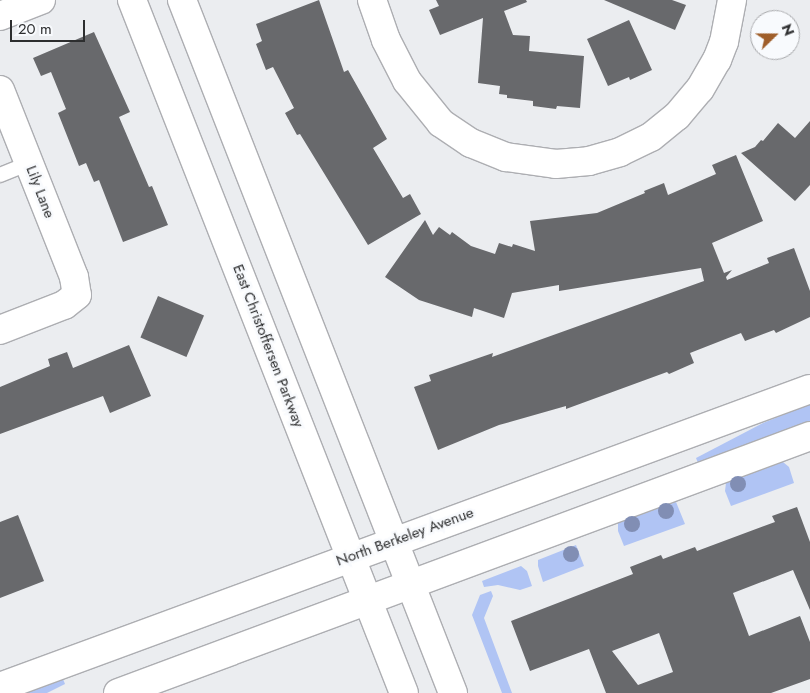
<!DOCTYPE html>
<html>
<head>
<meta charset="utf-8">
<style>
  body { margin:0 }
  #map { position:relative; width:810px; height:693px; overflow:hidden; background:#ebedf0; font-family:Jost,sans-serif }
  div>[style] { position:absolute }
  .green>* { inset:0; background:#b0c4f4 }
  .building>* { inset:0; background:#68696c; transform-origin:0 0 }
  .roads { filter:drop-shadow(1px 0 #adaeb2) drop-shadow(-1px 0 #adaeb2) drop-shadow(0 1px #adaeb2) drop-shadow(0 -1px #adaeb2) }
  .service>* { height:14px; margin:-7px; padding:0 7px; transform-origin:7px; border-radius:7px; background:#fff }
  .minor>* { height:28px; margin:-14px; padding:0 14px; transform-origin:14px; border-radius:14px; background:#fff }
  .tertiary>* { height:28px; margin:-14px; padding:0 14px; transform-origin:14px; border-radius:14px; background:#fff }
  .trees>* { width:16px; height:16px; margin:-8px; border-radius:50%; background:#818eb4 }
  span { translate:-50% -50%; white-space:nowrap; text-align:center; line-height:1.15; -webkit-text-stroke:5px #f8fafd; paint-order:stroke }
  .street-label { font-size:15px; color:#2d2e2f }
  .north { position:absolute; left:750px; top:10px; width:50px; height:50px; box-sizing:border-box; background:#f8fafd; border:1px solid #a7a8ab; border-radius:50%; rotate:68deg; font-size:14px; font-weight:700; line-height:20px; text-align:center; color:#2d2e2f }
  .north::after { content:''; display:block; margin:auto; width:18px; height:22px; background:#9f5e2a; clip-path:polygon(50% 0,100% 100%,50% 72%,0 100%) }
  .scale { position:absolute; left:10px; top:20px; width:75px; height:22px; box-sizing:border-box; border:2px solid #2d2e2f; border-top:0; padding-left:6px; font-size:15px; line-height:18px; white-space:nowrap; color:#2d2e2f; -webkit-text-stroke:4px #f8fafd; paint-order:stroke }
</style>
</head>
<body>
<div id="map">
  <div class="green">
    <i style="clip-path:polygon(810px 404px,810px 422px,698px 463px,696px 458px,763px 423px)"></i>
    <i style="clip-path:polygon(783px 462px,789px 467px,794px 483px,731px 506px,725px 491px,726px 483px)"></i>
    <i style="clip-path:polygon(676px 502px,685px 524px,624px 546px,618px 531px,618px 523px)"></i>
    <i style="clip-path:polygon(576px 545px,584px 566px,543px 582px,538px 566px,538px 560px)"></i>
    <i style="clip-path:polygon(521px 566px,527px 571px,532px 586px,520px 590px,498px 585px,484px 587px,482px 581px)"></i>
    <i style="clip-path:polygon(491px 591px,493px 596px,484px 618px,512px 693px,502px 693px,472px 615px,480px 595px)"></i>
    <i style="clip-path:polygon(63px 679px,65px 684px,47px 693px,24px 693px)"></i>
  </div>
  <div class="building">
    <i style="clip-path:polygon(319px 0,344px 72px,348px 70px,387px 139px,373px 148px,403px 198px,410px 194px,421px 214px,368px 245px,300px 134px,297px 135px,285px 113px,294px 108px,273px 67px,266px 70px,256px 44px,262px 41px,256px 24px)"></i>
    <i style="clip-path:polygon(436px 0,526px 0,527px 2px,504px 11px,513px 35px,530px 36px,529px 51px,584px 56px,580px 108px,557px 106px,556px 109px,533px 106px,533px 101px,507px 98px,507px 95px,499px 94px,500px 86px,478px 83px,483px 18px,440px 35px,429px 10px,439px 6px)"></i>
    <i style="clip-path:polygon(604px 0,672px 0,686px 5px,675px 30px)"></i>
    <i style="clip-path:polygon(629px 20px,652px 70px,630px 80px,629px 77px,608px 86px,587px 39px)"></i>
    <i style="clip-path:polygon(94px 32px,130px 112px,119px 117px,149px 187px,152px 186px,168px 225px,123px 242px,99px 180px,94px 182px,86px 163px,79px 166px,58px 113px,66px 109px,51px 72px,41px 76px,33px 58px)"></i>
    <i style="clip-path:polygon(810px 121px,810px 185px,795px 201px,741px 153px,755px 147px,761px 140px,763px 141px,778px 123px,795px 138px)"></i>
    <i style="clip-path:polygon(736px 155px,763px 221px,712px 243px,724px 273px,732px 270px,726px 277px,727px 280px,769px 263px,767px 258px,794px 248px,810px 291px,810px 317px,776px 333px,774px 330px,745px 341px,741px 333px,690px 353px,694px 363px,669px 374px,667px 372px,566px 409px,566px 406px,499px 425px,438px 450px,414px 387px,431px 381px,429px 375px,493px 353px,492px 357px,704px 281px,701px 268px,559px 291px,559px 285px,512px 293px,504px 318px,474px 308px,472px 317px,419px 300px,385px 277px,425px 220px,433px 235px,439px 227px,450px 235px,452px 232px,471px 246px,495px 254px,499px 243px,512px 247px,513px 244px,535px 251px,530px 221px,597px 213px,645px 193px,644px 191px,664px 183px,668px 195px,716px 174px,712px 165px)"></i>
    <i style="left:158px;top:296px;width:50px;height:45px;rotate:23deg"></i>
    <i style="clip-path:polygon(129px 345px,151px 396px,110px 413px,103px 396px,0 434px,0 387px,50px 366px,48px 359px,67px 352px,73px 368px)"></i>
    <i style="clip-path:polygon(evenodd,797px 507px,810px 542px,810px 610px,793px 570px,733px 593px,749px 636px,800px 616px,810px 642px,810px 679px,771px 693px,606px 693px,589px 649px,530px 671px,511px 621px,633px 574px,630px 567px,661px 555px,663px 559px,695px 547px,697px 551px,775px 522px,772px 516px,797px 507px,659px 633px,673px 672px,638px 685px,612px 651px,659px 633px)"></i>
    <i style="clip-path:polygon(18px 515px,44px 581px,0 598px,0 522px)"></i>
  </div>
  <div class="roads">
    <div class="service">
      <i style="left:0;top:175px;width:31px;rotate:-22deg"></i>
    </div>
    <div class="minor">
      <i style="left:372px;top:0;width:42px;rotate:70.7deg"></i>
      <i style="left:386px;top:40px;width:46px;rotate:62.9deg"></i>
      <i style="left:407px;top:81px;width:54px;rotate:51deg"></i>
      <i style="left:441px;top:123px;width:36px;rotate:34deg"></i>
      <i style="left:471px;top:143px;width:38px;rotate:22deg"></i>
      <i style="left:506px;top:157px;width:50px;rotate:8deg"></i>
      <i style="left:556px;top:164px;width:33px;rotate:-5deg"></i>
      <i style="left:589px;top:161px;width:32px;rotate:-16deg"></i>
      <i style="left:620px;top:152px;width:34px;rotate:-26deg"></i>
      <i style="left:651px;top:137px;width:33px;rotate:-39deg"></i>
      <i style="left:677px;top:116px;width:35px;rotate:-50deg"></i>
      <i style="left:700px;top:89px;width:34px;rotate:-60deg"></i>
      <i style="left:717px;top:60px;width:19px;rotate:-69deg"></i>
      <i style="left:724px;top:42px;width:43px;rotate:-79.2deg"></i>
      <i style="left:0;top:16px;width:44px;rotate:-21.3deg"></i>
      <i style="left:0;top:90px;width:201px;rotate:68.4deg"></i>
      <i style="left:74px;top:277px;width:18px;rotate:81deg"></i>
      <i style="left:77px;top:295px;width:16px;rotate:142deg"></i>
      <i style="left:64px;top:305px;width:69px;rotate:158.7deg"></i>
    </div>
    <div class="tertiary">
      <i style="left:132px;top:0;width:744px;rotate:68.57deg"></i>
      <i style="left:182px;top:0;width:744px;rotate:68.64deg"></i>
      <i style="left:0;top:687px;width:863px;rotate:-20.2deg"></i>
      <i style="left:118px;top:693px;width:738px;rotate:-20.37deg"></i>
    </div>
  </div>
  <div class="trees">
    <i style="left:738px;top:484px"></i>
    <i style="left:666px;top:511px"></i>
    <i style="left:632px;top:524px"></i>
    <i style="left:571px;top:554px"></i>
  </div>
  <div class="street-label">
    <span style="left:40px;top:192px;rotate:69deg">Lily Lane</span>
    <span style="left:268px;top:346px;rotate:69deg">East Christoffersen Parkway</span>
    <span style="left:405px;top:537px;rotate:-20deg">North Berkeley Avenue</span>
  </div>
  <div class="north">N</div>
  <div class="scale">20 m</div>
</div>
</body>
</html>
